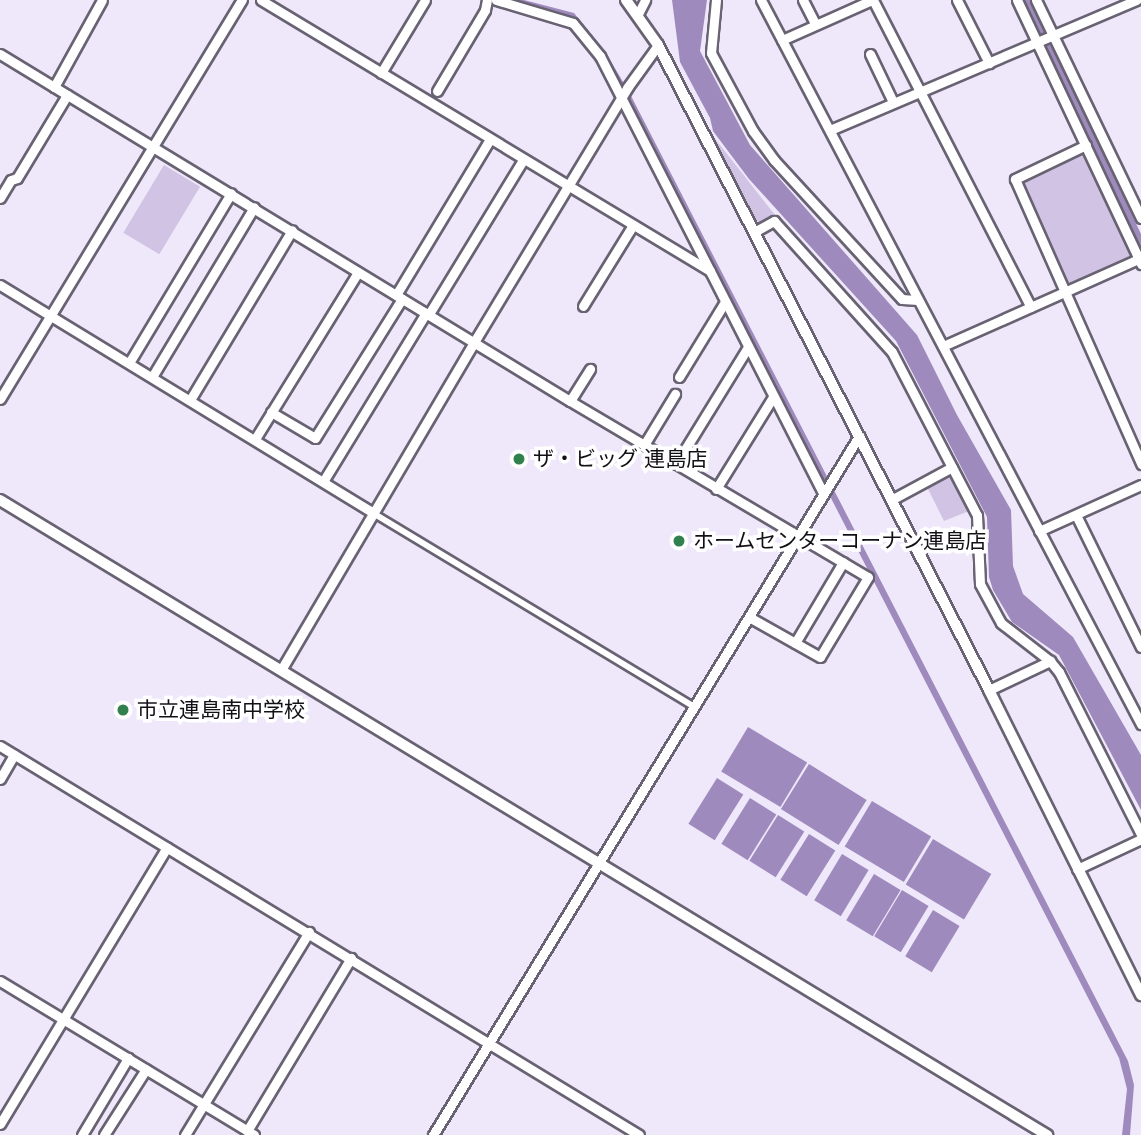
<!DOCTYPE html>
<html>
<head>
<meta charset="utf-8">
<style>
  body { margin:0 }
  #map { position:relative; width:1141px; height:1135px; overflow:hidden; background:#efe8fb; font-family:Jost,"Noto Sans JP",sans-serif }
  div>[style] { position:absolute }
  .green>* { inset:0; background:#d0c3e3; transform-origin:0 0 }
  .water>* { inset:0; background:#9f8abd; transform-origin:0 0 }
  .roads { filter:drop-shadow(2px 0 #686272) drop-shadow(-2px 0 #686272) drop-shadow(0 2px #686272) drop-shadow(0 -2px #686272) }
  .pedestrian>* { height:6px; margin:-3px; padding:0 3px; transform-origin:3px; border-radius:3px; background:#fff }
  .minor>* { height:9px; margin:-4.5px; padding:0 4.5px; transform-origin:4.5px; border-radius:4.5px; background:#fff }
  .tertiary>* { height:10px; margin:-5px; padding:0 5px; transform-origin:5px; border-radius:5px; background:#fff }
  .dots>* { width:19px; height:19px; translate:-50% -50%; box-sizing:border-box; border:4px solid #fff; border-radius:50% }
  span { translate:-50% -50%; white-space:nowrap; text-align:center; line-height:1.15; -webkit-text-stroke:7px #fff; paint-order:stroke }
  .poi-label { font-size:21px; color:#120f15 }
  .left { translate:0 -50%; text-align:left }
</style>
</head>
<body>
<div id="map">
  <div class="green">
    <i style="clip-path:polygon(708px 131px,720px 145px,775px 215px,761px 223px,755px 220px)"></i>
    <i style="clip-path:polygon(1082px 153px,1086px 153px,1131px 257px,1073px 283px,1067px 283px,1019px 182px,1021px 179px)"></i>
    <i style="left:164px;top:165px;width:42px;height:79px;rotate:31deg"></i>
    <i style="clip-path:polygon(945px 475px,952px 476px,969px 511px,944px 521px,926px 485px)"></i>
  </div>
  <div class="water">
    <i style="clip-path:polygon(504px 0,524px 0,574px 13px,604px 50px,629px 92px,1128px 1061px,1134px 1085px,1130px 1135px,1122px 1135px,1127px 1089px,1119px 1058px,620px 88px,574px 20px)"></i>
    <i style="clip-path:polygon(672px 0,707px 0,700px 51px,750px 145px,917px 335px,957px 415px,1011px 510px,1013px 566px,1023px 594px,1073px 637px,1141px 755px,1141px 810px,1059px 655px,1012px 622px,993px 590px,989px 577px,987px 517px,896px 341px,749px 179px,713px 131px,710px 118px,680px 62px)"></i>
    <i style="clip-path:polygon(1020px 0,1030px 0,1141px 234px,1141px 252px)"></i>
    <i style="left:748px;top:727px;width:69px;height:52px;rotate:31deg"></i>
    <i style="left:809px;top:764px;width:68px;height:53px;rotate:32deg"></i>
    <i style="left:717px;top:778px;width:31px;height:54px;rotate:32deg"></i>
    <i style="left:750px;top:798px;width:31px;height:54px;rotate:32deg"></i>
    <i style="left:872px;top:801px;width:69px;height:53px;rotate:31deg"></i>
    <i style="left:778px;top:815px;width:31px;height:54px;rotate:32deg"></i>
    <i style="left:809px;top:834px;width:31px;height:54px;rotate:32deg"></i>
    <i style="left:933px;top:839px;width:68px;height:53px;rotate:31deg"></i>
    <i style="left:842px;top:854px;width:31px;height:54px;rotate:31deg"></i>
    <i style="left:874px;top:874px;width:31px;height:54px;rotate:31deg"></i>
    <i style="left:902px;top:890px;width:31px;height:54px;rotate:31deg"></i>
    <i style="left:933px;top:910px;width:31px;height:54px;rotate:31deg"></i>
  </div>
  <div class="roads">
    <div class="pedestrian">
      <i style="left:373px;top:513px;width:375px;rotate:31.1deg"></i>
    </div>
    <div class="minor">
      <i style="left:261px;top:0;width:524px;rotate:31.11deg"></i>
      <i style="left:710px;top:271px;width:249px;rotate:63deg"></i>
      <i style="left:496px;top:0;width:80px;rotate:16.6deg"></i>
      <i style="left:573px;top:23px;width:43px;rotate:50.7deg"></i>
      <i style="left:600px;top:56px;width:242px;rotate:62.9deg"></i>
      <i style="left:716px;top:0;width:53px;rotate:95.4deg"></i>
      <i style="left:711px;top:53px;width:89px;rotate:61.7deg"></i>
      <i style="left:753px;top:131px;width:36px;rotate:54deg"></i>
      <i style="left:774px;top:160px;width:189px;rotate:47.4deg"></i>
      <i style="left:902px;top:299px;width:16px;rotate:4deg"></i>
      <i style="left:761px;top:0;width:818px;rotate:62.31deg"></i>
      <i style="left:803px;top:0;width:27px;rotate:63deg"></i>
      <i style="left:873px;top:0;width:345px;rotate:62.8deg"></i>
      <i style="left:957px;top:0;width:71px;rotate:63.1deg"></i>
      <i style="left:1017px;top:0;width:292px;rotate:64.8deg"></i>
      <i style="left:1036px;top:0;width:242px;rotate:64.3deg"></i>
      <i style="left:638px;top:14px;width:16px;rotate:-63deg"></i>
      <i style="left:782px;top:40px;width:98px;rotate:-24deg"></i>
      <i style="left:0;top:54px;width:667px;rotate:31.33deg"></i>
      <i style="left:570px;top:401px;width:346px;rotate:30.6deg"></i>
      <i style="left:868px;top:577px;width:93px;rotate:121deg"></i>
      <i style="left:820px;top:657px;width:81px;rotate:-150.6deg"></i>
      <i style="left:870px;top:54px;width:53px;rotate:64.4deg"></i>
      <i style="left:381px;top:73px;width:85px;rotate:-58.9deg"></i>
      <i style="left:54px;top:87px;width:99px;rotate:-61.1deg"></i>
      <i style="left:437px;top:91px;width:94px;rotate:-59.3deg"></i>
      <i style="left:485px;top:10px;width:10px;rotate:-79deg"></i>
      <i style="left:830px;top:130px;width:333px;rotate:-23deg"></i>
      <i style="left:1086px;top:145px;width:79px;rotate:154.4deg"></i>
      <i style="left:1015px;top:179px;width:312px;rotate:66.1deg"></i>
      <i style="left:0;top:198px;width:21px;rotate:-59deg"></i>
      <i style="left:11px;top:180px;width:6px;rotate:-18deg"></i>
      <i style="left:17px;top:178px;width:97px;rotate:-58.9deg"></i>
      <i style="left:754px;top:232px;width:23px;rotate:-29deg"></i>
      <i style="left:774px;top:221px;width:176px;rotate:48deg"></i>
      <i style="left:892px;top:352px;width:184px;rotate:62.5deg"></i>
      <i style="left:977px;top:515px;width:69px;rotate:87.5deg"></i>
      <i style="left:980px;top:584px;width:44px;rotate:61.7deg"></i>
      <i style="left:1001px;top:623px;width:62px;rotate:37.8deg"></i>
      <i style="left:1050px;top:661px;width:14px;rotate:51deg"></i>
      <i style="left:1059px;top:672px;width:182px;rotate:63.2deg"></i>
      <i style="left:0;top:285px;width:437px;rotate:31.4deg"></i>
      <i style="left:396px;top:295px;width:182px;rotate:-58.9deg"></i>
      <i style="left:583px;top:306px;width:95px;rotate:-58.3deg"></i>
      <i style="left:429px;top:314px;width:180px;rotate:-58.6deg"></i>
      <i style="left:943px;top:346px;width:217px;rotate:-24deg"></i>
      <i style="left:129px;top:363px;width:198px;rotate:-59deg"></i>
      <i style="left:152px;top:377px;width:198px;rotate:-59deg"></i>
      <i style="left:679px;top:377px;width:88px;rotate:-58.5deg"></i>
      <i style="left:0;top:399px;width:467px;rotate:-58.8deg"></i>
      <i style="left:190px;top:400px;width:198px;rotate:-59deg"></i>
      <i style="left:570px;top:401px;width:38px;rotate:-58deg"></i>
      <i style="left:271px;top:412px;width:51px;rotate:30.6deg"></i>
      <i style="left:315px;top:438px;width:164px;rotate:-58deg"></i>
      <i style="left:255px;top:439px;width:196px;rotate:-58.3deg"></i>
      <i style="left:644px;top:445px;width:60px;rotate:-58.7deg"></i>
      <i style="left:676px;top:464px;width:137px;rotate:-58.4deg"></i>
      <i style="left:324px;top:480px;width:196px;rotate:-58.6deg"></i>
      <i style="left:716px;top:489px;width:108px;rotate:-58.2deg"></i>
      <i style="left:891px;top:500px;width:69px;rotate:-28.4deg"></i>
      <i style="left:1076px;top:515px;width:147px;rotate:63.8deg"></i>
      <i style="left:1039px;top:531px;width:112px;rotate:-24.3deg"></i>
      <i style="left:795px;top:643px;width:94px;rotate:-59.3deg"></i>
      <i style="left:281px;top:670px;width:381px;rotate:-59.5deg"></i>
      <i style="left:474px;top:342px;width:297px;rotate:-58.9deg"></i>
      <i style="left:627px;top:88px;width:53px;rotate:-54.2deg"></i>
      <i style="left:989px;top:690px;width:68px;rotate:-25.4deg"></i>
      <i style="left:0;top:746px;width:748px;rotate:31.33deg"></i>
      <i style="left:0;top:779px;width:28px;rotate:-60deg"></i>
      <i style="left:1077px;top:869px;width:71px;rotate:-25.1deg"></i>
      <i style="left:0;top:981px;width:297px;rotate:31.2deg"></i>
      <i style="left:0;top:1124px;width:323px;rotate:-58.9deg"></i>
      <i style="left:247px;top:1131px;width:202px;rotate:-59deg"></i>
      <i style="left:82px;top:1135px;width:90px;rotate:-59.1deg"></i>
      <i style="left:104px;top:1135px;width:78px;rotate:-57.5deg"></i>
      <i style="left:185px;top:1135px;width:238px;rotate:-58.6deg"></i>
      <i style="left:433px;top:1135px;width:819px;rotate:-58.64deg"></i>
    </div>
    <div class="tertiary">
      <i style="left:626px;top:0;width:55px;rotate:54.6deg"></i>
      <i style="left:658px;top:45px;width:725px;rotate:62.83deg"></i>
      <i style="left:989px;top:690px;width:341px;rotate:63.5deg"></i>
      <i style="left:0;top:500px;width:1225px;rotate:31.24deg"></i>
    </div>
  </div>
  <div class="dots">
    <i style="left:519px;top:459px;background:#33804f"></i>
    <i style="left:679px;top:541px;background:#33804f"></i>
    <i style="left:123px;top:710px;background:#33804f"></i>
  </div>
  <div class="poi-label">
    <span class="left" style="left:533px;top:459px">ザ・ビッグ 連島店</span>
    <span class="left" style="left:693px;top:541px">ホームセンターコーナン連島店</span>
    <span class="left" style="left:137px;top:710px">市立連島南中学校</span>
  </div>
</div>
</body>
</html>
